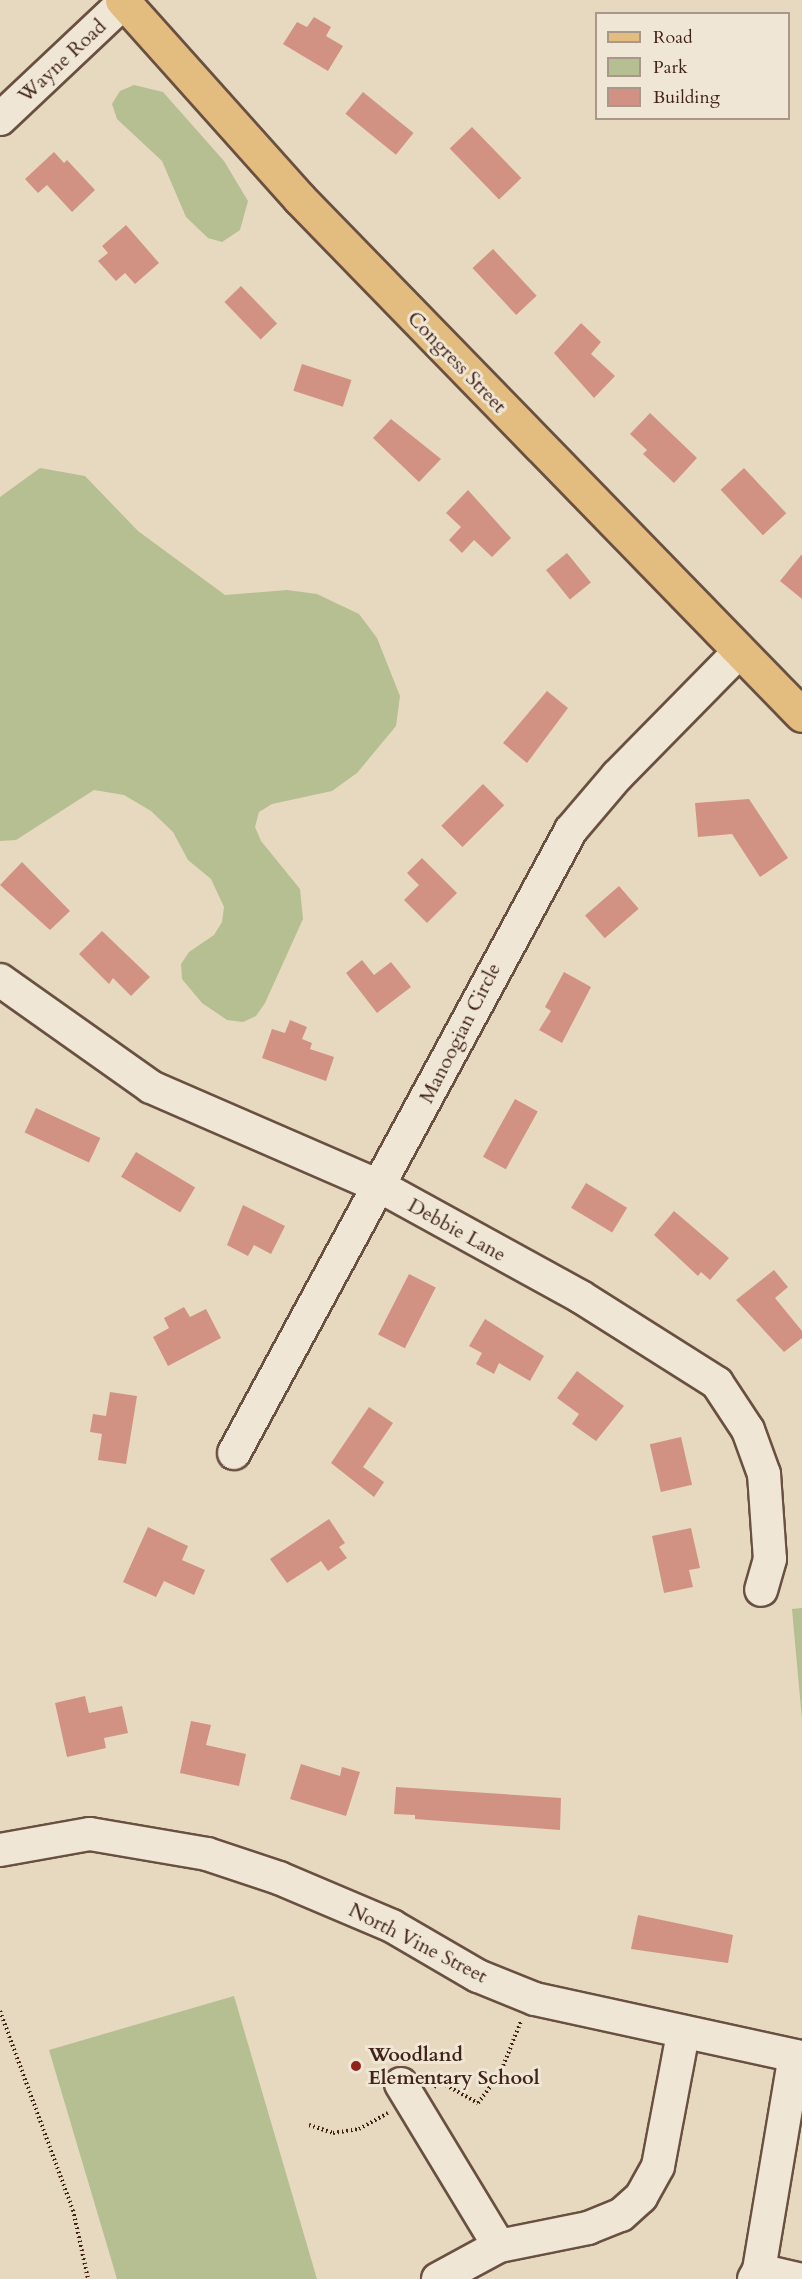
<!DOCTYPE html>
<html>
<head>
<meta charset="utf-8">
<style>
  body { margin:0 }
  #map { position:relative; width:802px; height:2279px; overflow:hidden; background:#e6d9bf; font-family:Cardo,serif }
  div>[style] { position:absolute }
  .green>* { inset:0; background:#b6bf91 }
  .building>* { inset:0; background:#d19283; transform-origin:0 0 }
  .path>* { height:4px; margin-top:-2px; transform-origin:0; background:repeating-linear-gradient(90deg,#412317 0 1.5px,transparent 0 4.5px) }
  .roads { filter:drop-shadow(2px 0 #6a5041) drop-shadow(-2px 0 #6a5041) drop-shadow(0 2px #6a5041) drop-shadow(0 -2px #6a5041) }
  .minor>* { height:32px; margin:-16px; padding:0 16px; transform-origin:16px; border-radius:16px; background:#efe6d5 }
  .major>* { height:33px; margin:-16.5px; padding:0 16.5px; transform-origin:16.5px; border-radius:16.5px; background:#e3bc80 }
  .dots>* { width:16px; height:16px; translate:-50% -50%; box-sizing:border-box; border:3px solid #efe6d5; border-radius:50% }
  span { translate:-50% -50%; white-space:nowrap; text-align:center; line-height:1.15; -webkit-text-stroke:6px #efe6d5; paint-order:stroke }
  .street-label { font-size:20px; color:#412317 }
  .poi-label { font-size:20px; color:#412317; font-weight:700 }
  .left { translate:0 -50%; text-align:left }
  .legend { position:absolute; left:595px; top:12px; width:195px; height:108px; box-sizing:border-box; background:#efe6d5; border:2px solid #a99889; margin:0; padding:8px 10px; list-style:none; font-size:18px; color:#412317 }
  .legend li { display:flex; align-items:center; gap:12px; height:30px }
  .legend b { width:30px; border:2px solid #a99889 }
</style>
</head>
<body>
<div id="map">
  <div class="green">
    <i style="clip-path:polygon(134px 85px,163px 92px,224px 161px,248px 201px,240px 230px,222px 242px,208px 238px,186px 217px,162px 161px,117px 119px,112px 104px,120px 91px)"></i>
    <i style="clip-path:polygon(40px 468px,85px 476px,138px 531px,225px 595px,287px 590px,317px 594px,359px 614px,377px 638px,400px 696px,396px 726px,357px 773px,332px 791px,272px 804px,259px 812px,255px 827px,261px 841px,300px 889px,303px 919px,265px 1003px,256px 1016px,243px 1022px,227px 1020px,202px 1003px,182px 979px,181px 964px,189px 952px,214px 935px,222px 922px,224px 907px,211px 879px,188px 860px,173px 832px,151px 811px,124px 795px,94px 790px,16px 840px,0 841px,0 497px)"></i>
    <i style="clip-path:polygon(802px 1608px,802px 1720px,792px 1609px)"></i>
    <i style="clip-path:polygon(234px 1996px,317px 2279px,117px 2279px,49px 2050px)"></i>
  </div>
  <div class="building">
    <i style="clip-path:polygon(314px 17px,331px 27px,326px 36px,343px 46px,328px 71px,283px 44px,297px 22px,307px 27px)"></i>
    <i style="left:363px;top:92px;width:65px;height:28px;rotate:39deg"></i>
    <i style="left:472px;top:127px;width:71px;height:31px;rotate:46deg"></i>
    <i style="clip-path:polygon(54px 152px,64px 163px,67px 160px,95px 190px,72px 212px,47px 185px,38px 193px,25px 179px)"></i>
    <i style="clip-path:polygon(126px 225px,159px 263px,135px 284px,125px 273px,116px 281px,98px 261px,108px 253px,102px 246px)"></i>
    <i style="left:493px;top:249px;width:64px;height:28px;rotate:47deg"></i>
    <i style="left:241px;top:286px;width:52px;height:23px;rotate:46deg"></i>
    <i style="clip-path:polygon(581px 323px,601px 342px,591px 354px,615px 376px,594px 398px,554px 353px)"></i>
    <i style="left:302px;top:364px;width:52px;height:28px;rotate:18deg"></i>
    <i style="clip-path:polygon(650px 413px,697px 458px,674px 483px,643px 454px,647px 450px,630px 434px)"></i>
    <i style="clip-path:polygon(391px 419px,441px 459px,419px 482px,373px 438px)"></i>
    <i style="left:744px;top:468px;width:62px;height:32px;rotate:47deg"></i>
    <i style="clip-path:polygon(468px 490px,511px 538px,492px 557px,474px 540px,462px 553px,449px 540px,461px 527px,446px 513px)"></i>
    <i style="left:567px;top:553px;width:38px;height:27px;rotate:51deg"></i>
    <i style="clip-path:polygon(802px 554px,802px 599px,780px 581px)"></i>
    <i style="clip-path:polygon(547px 691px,568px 708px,527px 763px,503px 743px)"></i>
    <i style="left:483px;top:784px;width:30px;height:59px;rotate:45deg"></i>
    <i style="clip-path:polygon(749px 799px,788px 858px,760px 877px,732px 834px,698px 837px,695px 803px)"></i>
    <i style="clip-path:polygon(422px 858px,457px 893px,427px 923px,404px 900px,419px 885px,407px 873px)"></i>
    <i style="clip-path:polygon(22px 862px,70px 911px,50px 930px,0 885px)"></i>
    <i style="left:619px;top:886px;width:30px;height:45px;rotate:49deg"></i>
    <i style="clip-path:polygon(102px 931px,150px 977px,131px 996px,113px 978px,109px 984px,79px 954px)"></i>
    <i style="clip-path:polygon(362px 960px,374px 975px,391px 962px,411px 987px,377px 1013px,346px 973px)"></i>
    <i style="clip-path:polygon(564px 972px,591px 987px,562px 1043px,539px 1030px,551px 1011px,545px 1007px)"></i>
    <i style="clip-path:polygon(290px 1020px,307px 1027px,302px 1039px,312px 1043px,310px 1049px,334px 1057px,326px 1081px,262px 1058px,272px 1029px,285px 1033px)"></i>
    <i style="left:515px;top:1099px;width:26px;height:66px;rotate:29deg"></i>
    <i style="left:36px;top:1108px;width:71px;height:27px;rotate:25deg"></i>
    <i style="left:136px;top:1152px;width:69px;height:29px;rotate:31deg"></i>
    <i style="left:586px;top:1183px;width:48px;height:29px;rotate:31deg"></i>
    <i style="clip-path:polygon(243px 1205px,285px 1226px,271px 1254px,254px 1245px,248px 1256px,227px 1245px)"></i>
    <i style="clip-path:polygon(674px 1211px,729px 1258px,710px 1280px,701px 1272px,698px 1276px,654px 1235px)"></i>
    <i style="clip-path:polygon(774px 1270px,788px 1287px,775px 1298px,802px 1331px,802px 1338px,784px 1352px,736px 1300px)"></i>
    <i style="left:409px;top:1274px;width:30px;height:68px;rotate:27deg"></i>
    <i style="clip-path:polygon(184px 1307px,190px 1317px,206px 1309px,221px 1338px,168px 1366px,153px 1337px,169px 1328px,164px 1318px)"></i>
    <i style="clip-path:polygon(485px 1319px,544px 1356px,530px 1381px,499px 1363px,494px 1374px,476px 1364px,482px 1353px,469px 1346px)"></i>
    <i style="clip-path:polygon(577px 1371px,624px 1406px,596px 1441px,572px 1424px,579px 1414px,557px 1398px)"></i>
    <i style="clip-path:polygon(110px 1392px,137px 1396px,126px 1464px,98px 1460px,102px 1434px,90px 1432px,93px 1414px,106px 1416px)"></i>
    <i style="clip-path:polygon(369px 1407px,393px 1423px,363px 1467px,384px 1482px,374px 1497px,331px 1463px)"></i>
    <i style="left:681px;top:1437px;width:49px;height:32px;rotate:77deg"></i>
    <i style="clip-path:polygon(329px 1519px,345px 1543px,339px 1547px,347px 1558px,328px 1571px,321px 1561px,287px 1583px,270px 1559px)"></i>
    <i style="clip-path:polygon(148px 1527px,188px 1546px,182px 1560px,205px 1570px,194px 1595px,164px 1581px,156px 1597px,123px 1582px)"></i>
    <i style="clip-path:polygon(691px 1528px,700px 1568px,689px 1570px,693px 1587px,664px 1593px,652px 1536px)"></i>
    <i style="clip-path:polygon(85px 1696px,89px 1713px,122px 1706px,128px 1733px,104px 1738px,106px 1748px,67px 1757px,55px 1703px)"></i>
    <i style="clip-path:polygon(191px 1721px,211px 1725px,206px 1745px,246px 1754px,239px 1786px,180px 1773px)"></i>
    <i style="clip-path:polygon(301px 1764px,340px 1776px,342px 1767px,360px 1772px,346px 1816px,290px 1799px)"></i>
    <i style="clip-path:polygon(396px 1787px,561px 1798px,560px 1830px,415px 1819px,415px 1815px,394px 1814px)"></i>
    <i style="clip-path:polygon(638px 1915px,733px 1935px,728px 1963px,631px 1949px)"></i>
  </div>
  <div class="path">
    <i style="left:0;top:2011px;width:212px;rotate:69.9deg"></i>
    <i style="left:73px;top:2210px;width:71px;rotate:77.7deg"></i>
    <i style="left:434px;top:2087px;width:9px;rotate:-27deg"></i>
    <i style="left:442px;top:2083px;width:41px;rotate:29.1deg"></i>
    <i style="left:478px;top:2103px;width:36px;rotate:-53deg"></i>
    <i style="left:500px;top:2074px;width:57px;rotate:-68.4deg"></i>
    <i style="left:309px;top:2125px;width:25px;rotate:18deg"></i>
    <i style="left:333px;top:2133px;width:26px;rotate:-9deg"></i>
    <i style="left:359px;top:2129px;width:33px;rotate:-29deg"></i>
  </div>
  <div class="roads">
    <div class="minor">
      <i style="left:0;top:119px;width:170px;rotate:-43.3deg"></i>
      <i style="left:0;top:980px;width:185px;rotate:35.3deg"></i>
      <i style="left:151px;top:1087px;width:251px;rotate:23.5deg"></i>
      <i style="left:381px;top:1187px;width:228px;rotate:28.8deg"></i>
      <i style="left:581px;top:1297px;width:161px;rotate:32.3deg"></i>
      <i style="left:717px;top:1383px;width:56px;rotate:56.6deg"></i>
      <i style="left:748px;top:1430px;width:47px;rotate:70deg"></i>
      <i style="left:764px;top:1474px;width:85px;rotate:86deg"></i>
      <i style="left:770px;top:1559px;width:32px;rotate:106deg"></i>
      <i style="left:234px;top:1453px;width:708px;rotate:-61.59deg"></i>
      <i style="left:571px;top:830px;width:71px;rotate:-49.6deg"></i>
      <i style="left:617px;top:776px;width:175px;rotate:-45.5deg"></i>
      <i style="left:0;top:1850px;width:91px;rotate:-10.1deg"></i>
      <i style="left:90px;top:1834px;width:119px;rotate:9.7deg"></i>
      <i style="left:207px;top:1854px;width:76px;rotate:18.4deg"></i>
      <i style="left:279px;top:1878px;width:123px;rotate:23deg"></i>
      <i style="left:392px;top:1926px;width:99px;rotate:30.2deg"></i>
      <i style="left:478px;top:1976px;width:61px;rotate:22deg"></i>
      <i style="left:535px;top:1999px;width:273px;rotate:12.3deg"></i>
      <i style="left:401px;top:2084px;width:189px;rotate:58.8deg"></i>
      <i style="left:759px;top:2270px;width:40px;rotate:13deg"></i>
      <i style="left:438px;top:2279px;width:69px;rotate:-28.4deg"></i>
      <i style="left:499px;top:2246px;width:91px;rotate:-11.4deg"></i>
      <i style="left:588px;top:2228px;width:35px;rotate:-22deg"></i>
      <i style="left:621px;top:2215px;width:27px;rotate:-42deg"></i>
      <i style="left:641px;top:2197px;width:35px;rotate:-61deg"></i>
      <i style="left:658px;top:2166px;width:134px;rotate:-79.3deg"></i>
      <i style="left:754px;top:2279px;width:10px;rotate:-61deg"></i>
      <i style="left:759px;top:2270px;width:217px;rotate:-80.5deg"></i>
    </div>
    <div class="major">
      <i style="left:122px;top:0;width:266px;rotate:48.2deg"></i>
      <i style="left:299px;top:198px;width:721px;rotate:45.79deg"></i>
    </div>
  </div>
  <div class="dots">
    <i style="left:356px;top:2066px;background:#8f2418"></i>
  </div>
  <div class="street-label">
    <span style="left:62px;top:61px;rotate:-43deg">Wayne Road</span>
    <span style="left:457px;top:362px;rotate:46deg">Congress Street</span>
    <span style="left:460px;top:1033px;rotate:-63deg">Manoogian Circle</span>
    <span style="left:457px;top:1230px;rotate:29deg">Debbie Lane</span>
    <span style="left:418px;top:1943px;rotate:27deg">North Vine Street</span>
  </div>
  <div class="poi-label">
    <span class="left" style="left:368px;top:2066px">Woodland<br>Elementary School</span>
  </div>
  <ul class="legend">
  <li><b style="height:8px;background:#e3bc80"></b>Road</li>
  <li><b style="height:16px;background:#b6bf91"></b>Park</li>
  <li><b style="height:16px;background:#d19283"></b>Building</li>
  </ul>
</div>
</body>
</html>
